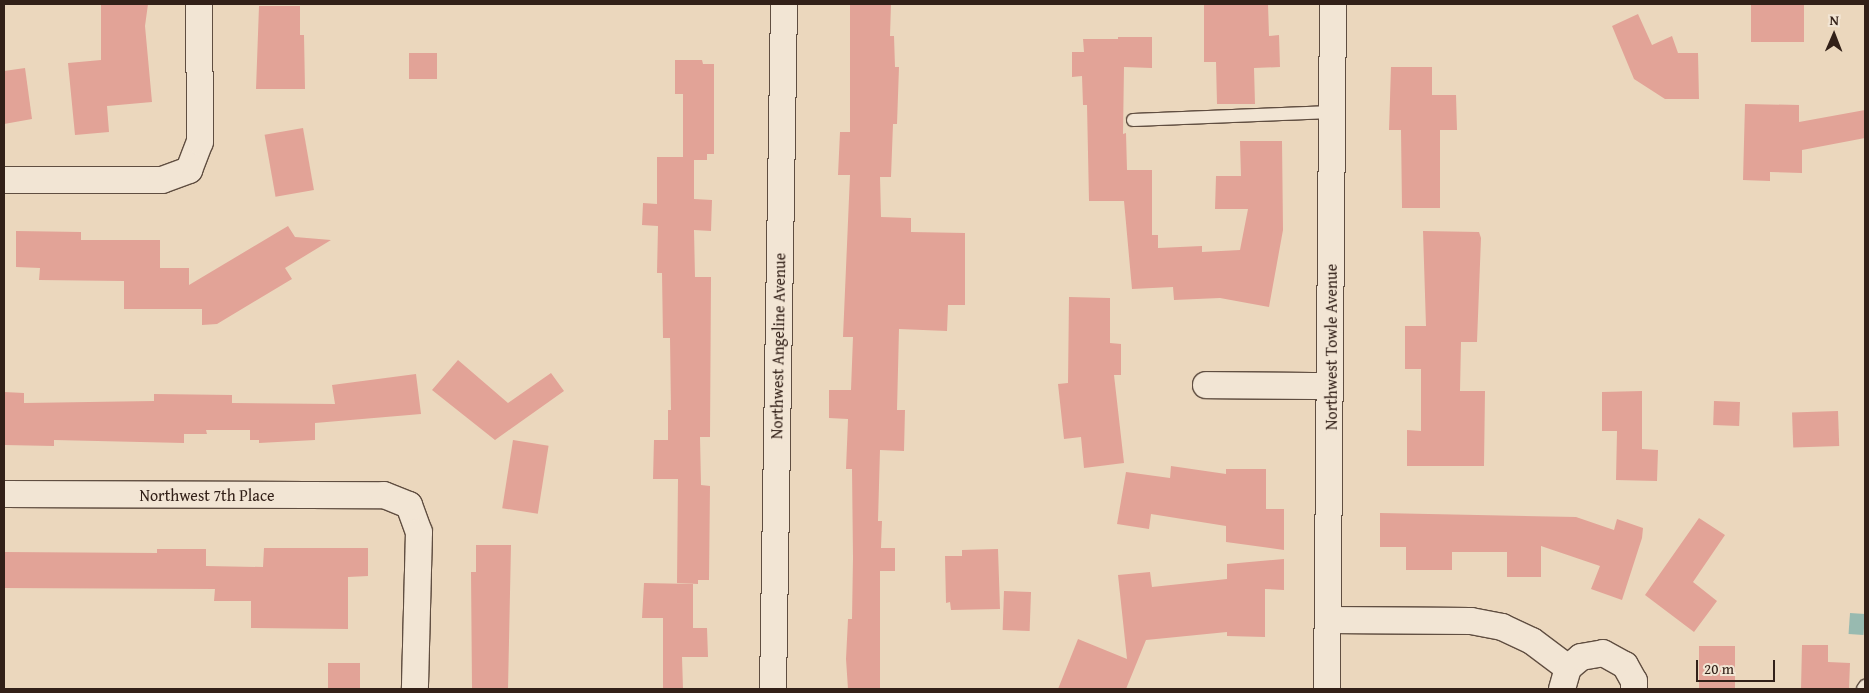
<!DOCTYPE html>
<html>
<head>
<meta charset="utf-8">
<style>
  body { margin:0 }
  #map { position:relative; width:1869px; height:693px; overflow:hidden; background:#ebd7bd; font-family:"Gentium Book Plus",serif }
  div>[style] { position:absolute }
  .water>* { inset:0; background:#98bab0; transform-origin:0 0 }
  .building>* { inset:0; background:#e2a397; transform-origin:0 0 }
  .roads { filter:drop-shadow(1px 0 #604e41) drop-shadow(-1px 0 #604e41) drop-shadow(0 1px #604e41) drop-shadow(0 -1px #604e41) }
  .service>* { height:12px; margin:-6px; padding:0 6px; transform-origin:6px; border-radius:6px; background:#f2e5d4 }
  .minor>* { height:26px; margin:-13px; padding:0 13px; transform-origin:13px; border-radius:13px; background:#f2e5d4 }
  span { translate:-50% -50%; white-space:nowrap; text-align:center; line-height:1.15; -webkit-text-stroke:4.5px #f2e5d4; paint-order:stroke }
  .street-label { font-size:16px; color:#322018 }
  .frame { position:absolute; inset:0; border:5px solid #322018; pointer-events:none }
  .north { position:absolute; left:1809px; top:10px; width:50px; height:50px; -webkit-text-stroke:4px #f2e5d4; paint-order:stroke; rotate:1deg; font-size:14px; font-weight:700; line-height:20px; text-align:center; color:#322018 }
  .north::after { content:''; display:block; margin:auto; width:18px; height:22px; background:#322018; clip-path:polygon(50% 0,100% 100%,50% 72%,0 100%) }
  .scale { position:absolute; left:1696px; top:660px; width:79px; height:22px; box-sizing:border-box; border:2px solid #322018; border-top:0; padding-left:6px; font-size:15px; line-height:18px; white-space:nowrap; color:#322018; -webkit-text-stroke:4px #f2e5d4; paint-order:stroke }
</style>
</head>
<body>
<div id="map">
  <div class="water">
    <i style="left:1850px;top:613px;width:15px;height:21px;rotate:4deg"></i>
  </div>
  <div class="building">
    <i style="clip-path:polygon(101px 4px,148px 4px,145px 26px,152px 102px,107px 106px,109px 132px,75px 135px,68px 63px,101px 60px)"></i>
    <i style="clip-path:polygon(850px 4px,891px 4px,890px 36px,894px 36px,895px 67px,899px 67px,897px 124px,893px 124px,891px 177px,880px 177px,881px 217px,911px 218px,911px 232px,965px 233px,965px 305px,948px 305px,947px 331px,899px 329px,897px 410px,905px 410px,904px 451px,880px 450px,878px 521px,882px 521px,881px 548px,895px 548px,895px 571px,880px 571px,880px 689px,848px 689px,846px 659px,848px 619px,852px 619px,853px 558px,852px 469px,846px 469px,848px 419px,829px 418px,829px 390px,851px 390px,853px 337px,843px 337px,850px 175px,838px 175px,840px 132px,850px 132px)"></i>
    <i style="clip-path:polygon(1204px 4px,1268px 4px,1269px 36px,1279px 35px,1280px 67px,1254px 68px,1255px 104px,1217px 104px,1216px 62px,1204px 62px)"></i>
    <i style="left:1751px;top:4px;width:53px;height:38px"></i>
    <i style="clip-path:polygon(259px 6px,300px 6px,300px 35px,304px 35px,305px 89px,256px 89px)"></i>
    <i style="clip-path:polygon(1638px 14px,1652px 45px,1672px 36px,1678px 53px,1698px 53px,1699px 99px,1665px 99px,1634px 79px,1612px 26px)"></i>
    <i style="clip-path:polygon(1118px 37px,1152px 37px,1152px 68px,1124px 67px,1123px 134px,1126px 133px,1127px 170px,1152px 170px,1152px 235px,1158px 235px,1158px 248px,1202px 246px,1202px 252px,1240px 250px,1248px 209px,1215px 209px,1216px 176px,1241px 176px,1240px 141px,1282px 141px,1283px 230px,1269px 307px,1220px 298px,1174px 300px,1173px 287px,1132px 289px,1124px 201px,1089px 201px,1087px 105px,1083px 105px,1082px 76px,1072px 77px,1072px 52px,1084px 52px,1083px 39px,1118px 39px)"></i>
    <i style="left:409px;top:53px;width:28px;height:26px"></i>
    <i style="clip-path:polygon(675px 60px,702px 60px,703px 64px,714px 64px,714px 154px,707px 154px,707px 160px,694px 160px,694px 199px,712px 200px,711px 231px,694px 230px,695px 277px,711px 277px,710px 437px,700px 437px,701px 485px,710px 486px,709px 580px,698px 580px,698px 584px,677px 583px,678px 479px,653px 479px,654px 440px,668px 440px,668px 410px,671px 410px,670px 338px,663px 338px,662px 273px,657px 273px,658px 226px,642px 225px,643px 203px,657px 204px,657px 157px,683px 157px,683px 94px,675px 94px)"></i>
    <i style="clip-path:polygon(1391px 67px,1432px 67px,1432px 95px,1456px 95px,1457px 130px,1440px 130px,1440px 208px,1402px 208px,1401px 130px,1389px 130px)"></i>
    <i style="clip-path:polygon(25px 68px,32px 119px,4px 124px,4px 71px)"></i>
    <i style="clip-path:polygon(1745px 104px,1799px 105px,1799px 122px,1865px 110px,1865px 138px,1802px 150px,1802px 173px,1770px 172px,1770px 181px,1743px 180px)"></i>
    <i style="left:303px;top:128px;width:63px;height:39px;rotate:80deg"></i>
    <i style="clip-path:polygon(288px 226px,295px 237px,331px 240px,285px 268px,292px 279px,217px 324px,202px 325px,202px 309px,124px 309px,124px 281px,39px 280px,40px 268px,16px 267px,16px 231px,81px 232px,81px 240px,160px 240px,160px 268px,189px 268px,189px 285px)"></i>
    <i style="clip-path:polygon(1423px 231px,1479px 232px,1481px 238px,1477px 342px,1461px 342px,1460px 391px,1485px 391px,1484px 466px,1407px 466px,1407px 430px,1421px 431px,1421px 369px,1405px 369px,1405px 326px,1426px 326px)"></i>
    <i style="clip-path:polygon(1069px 297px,1110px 298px,1110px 343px,1121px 344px,1121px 375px,1114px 375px,1124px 463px,1084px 468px,1081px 437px,1064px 439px,1058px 384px,1068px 383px)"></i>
    <i style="clip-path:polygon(458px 360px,508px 403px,551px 373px,564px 391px,495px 440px,432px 390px)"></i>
    <i style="clip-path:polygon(416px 374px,421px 414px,315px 423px,315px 440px,259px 443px,259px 440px,250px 440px,250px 430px,206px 430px,207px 434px,184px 434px,184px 443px,54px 440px,54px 446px,4px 445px,4px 392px,24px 393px,24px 403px,154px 401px,154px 394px,232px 395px,232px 403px,335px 404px,332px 385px)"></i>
    <i style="clip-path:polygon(1642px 391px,1642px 449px,1658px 450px,1657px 481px,1616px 480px,1617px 431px,1602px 431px,1602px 392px)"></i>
    <i style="left:1714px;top:401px;width:26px;height:24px;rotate:2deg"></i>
    <i style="left:1838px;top:411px;width:35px;height:46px;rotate:88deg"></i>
    <i style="left:513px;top:440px;width:36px;height:69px;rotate:9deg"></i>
    <i style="clip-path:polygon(1171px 466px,1226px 474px,1226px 469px,1266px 469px,1266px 509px,1284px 509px,1284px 550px,1226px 542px,1226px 526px,1151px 514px,1149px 529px,1117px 524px,1126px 472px,1170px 478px)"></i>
    <i style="clip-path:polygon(1380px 513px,1576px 517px,1614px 530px,1617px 519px,1643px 528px,1642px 538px,1622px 600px,1591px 589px,1600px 566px,1541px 546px,1541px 577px,1507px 577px,1507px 552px,1452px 552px,1452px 570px,1406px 570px,1406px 547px,1380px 547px)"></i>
    <i style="clip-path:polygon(1699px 518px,1725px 535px,1693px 582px,1717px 601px,1694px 632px,1645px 595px)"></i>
    <i style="clip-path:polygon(476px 545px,511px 545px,508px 689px,472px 689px,471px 572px,476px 572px)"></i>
    <i style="clip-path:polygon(264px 548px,368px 548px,368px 576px,348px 577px,348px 629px,251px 628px,251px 601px,214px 601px,215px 589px,4px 588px,4px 552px,157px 553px,157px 549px,206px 549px,206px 566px,263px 567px)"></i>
    <i style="clip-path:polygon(998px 549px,1000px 609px,951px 610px,950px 602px,946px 603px,945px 556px,962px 556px,962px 550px)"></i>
    <i style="clip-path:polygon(1284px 559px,1284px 590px,1265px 589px,1265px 637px,1227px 636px,1227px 632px,1146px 640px,1126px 689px,1058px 689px,1078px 639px,1127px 659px,1118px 575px,1150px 572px,1152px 587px,1227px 579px,1227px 564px)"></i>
    <i style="clip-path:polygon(644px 583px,693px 584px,693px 628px,707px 628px,708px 657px,682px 657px,683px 689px,663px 689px,663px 618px,642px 618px)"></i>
    <i style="left:1004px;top:591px;width:27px;height:39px;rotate:2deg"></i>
    <i style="clip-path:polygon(1802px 645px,1828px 645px,1828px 662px,1850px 663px,1849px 689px,1801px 689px)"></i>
    <i style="left:1699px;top:646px;width:36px;height:43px"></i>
    <i style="left:328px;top:663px;width:32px;height:26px"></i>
  </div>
  <div class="roads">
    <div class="service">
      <i style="left:1133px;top:120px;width:199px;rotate:-2.3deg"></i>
      <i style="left:1863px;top:689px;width:4px;rotate:-56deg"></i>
    </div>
    <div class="minor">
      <i style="left:4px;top:180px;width:158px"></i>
      <i style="left:162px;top:180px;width:29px;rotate:-20deg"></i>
      <i style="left:189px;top:170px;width:30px;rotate:-69deg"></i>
      <i style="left:200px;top:142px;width:138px;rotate:-90.4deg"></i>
      <i style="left:1206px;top:385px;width:124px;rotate:0.5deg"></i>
      <i style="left:4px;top:494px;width:380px;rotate:0.2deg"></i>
      <i style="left:384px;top:495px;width:27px;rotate:22deg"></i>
      <i style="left:409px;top:505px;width:29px;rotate:70deg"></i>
      <i style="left:419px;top:532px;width:157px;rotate:91.5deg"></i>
      <i style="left:1329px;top:620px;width:142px;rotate:0.4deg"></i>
      <i style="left:1471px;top:621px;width:32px;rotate:11deg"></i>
      <i style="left:1502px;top:627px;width:33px;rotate:25deg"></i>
      <i style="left:1532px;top:641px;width:45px;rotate:36.9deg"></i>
      <i style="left:773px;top:689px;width:685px;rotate:-89.08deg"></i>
      <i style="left:1327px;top:689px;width:685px;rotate:-89.5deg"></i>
      <i style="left:1562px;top:689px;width:22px;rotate:-74deg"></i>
      <i style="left:1568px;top:668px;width:17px;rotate:-40deg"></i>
      <i style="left:1581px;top:657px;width:22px;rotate:-10deg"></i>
      <i style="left:1603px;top:653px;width:25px;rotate:29deg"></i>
      <i style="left:1625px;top:665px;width:18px;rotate:61deg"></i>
      <i style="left:1634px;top:681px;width:8px;rotate:90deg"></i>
    </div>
  </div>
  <div class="street-label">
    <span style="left:778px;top:346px;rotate:-89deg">Northwest Angeline Avenue</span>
    <span style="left:1331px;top:347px;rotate:-90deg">Northwest Towle Avenue</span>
    <span style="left:207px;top:495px">Northwest 7th Place</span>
  </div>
  <div class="frame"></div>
  <div class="north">N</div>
  <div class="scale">20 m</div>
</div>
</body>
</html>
